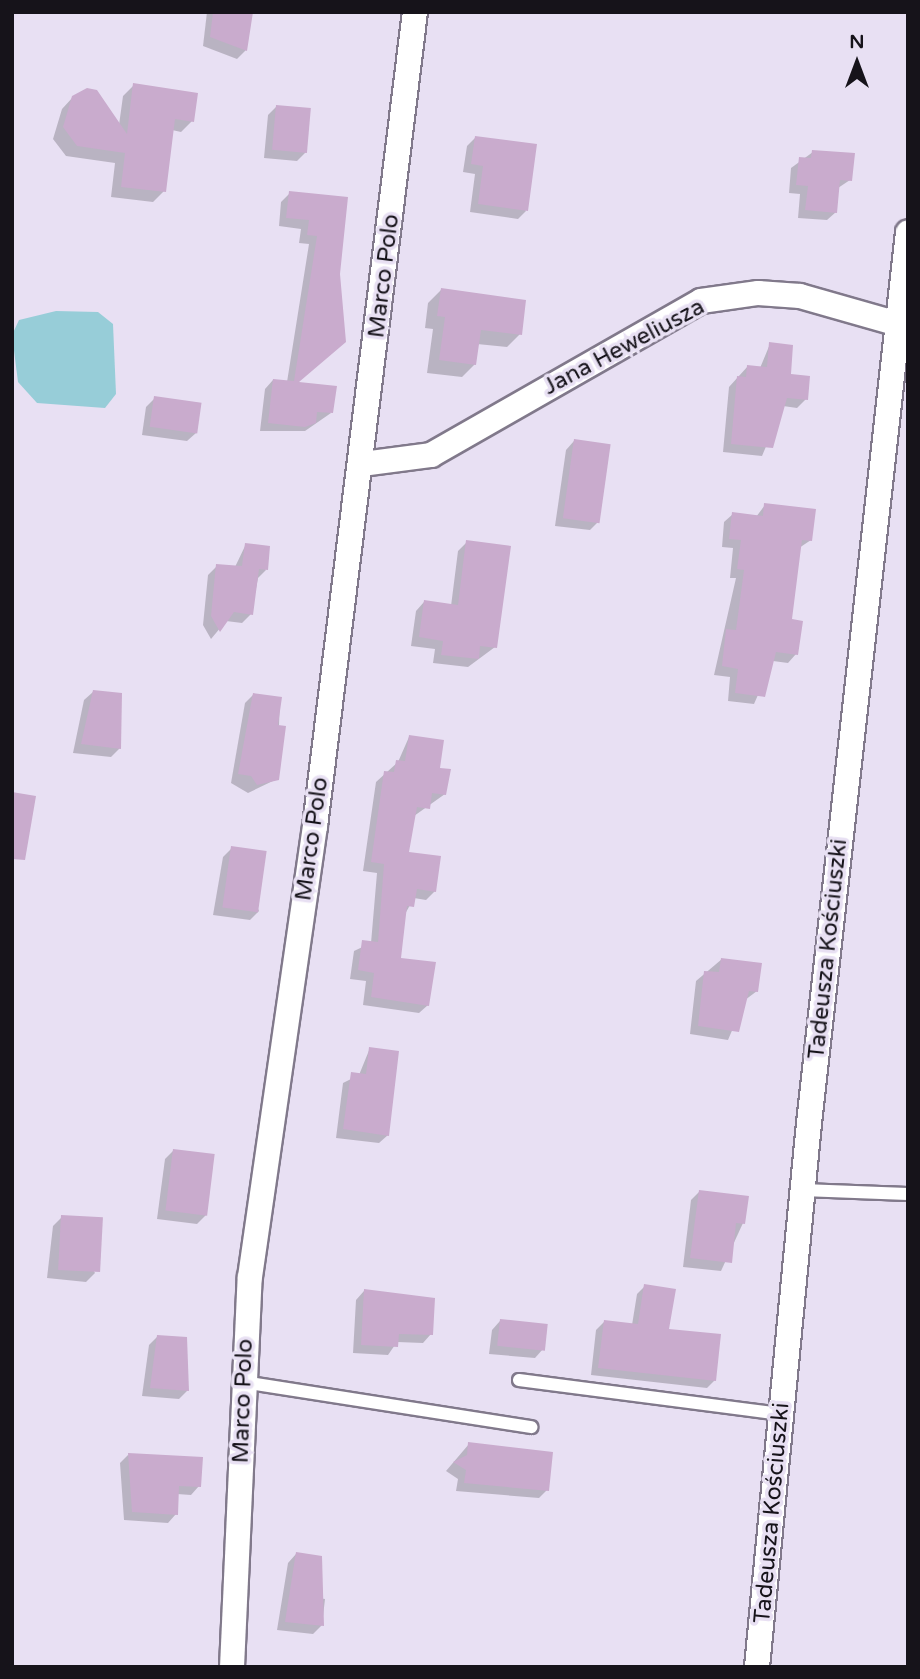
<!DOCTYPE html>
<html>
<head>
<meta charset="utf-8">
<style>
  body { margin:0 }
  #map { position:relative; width:920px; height:1679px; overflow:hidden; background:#e8e0f3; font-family:"Varela Round",sans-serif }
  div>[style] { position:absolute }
  .water>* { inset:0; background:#97cdd8 }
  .shadow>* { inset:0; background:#0003 }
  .building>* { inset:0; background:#c9abcd; transform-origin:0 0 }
  .roads { filter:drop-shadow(2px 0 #81798b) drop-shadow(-2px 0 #81798b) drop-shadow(0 2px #81798b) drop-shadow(0 -2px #81798b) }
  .service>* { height:12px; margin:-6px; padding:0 6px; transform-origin:6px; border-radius:6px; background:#fff }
  .minor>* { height:24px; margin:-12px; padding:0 12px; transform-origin:12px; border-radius:12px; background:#fff }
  span { translate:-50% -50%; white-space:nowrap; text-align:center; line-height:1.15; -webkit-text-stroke:7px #e8e0f3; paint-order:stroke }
  .street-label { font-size:23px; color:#16131a }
  .frame { position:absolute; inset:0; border:14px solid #16131a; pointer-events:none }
  .north { position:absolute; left:822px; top:28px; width:70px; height:70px; -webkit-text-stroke:5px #e8e0f3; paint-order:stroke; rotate:0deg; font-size:19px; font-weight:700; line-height:28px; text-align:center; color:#16131a }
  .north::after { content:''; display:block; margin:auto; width:24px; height:32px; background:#16131a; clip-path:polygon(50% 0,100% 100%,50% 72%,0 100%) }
</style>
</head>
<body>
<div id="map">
  <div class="water">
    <i style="clip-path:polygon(56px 311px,98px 312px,113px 324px,116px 394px,105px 408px,37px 403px,18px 382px,12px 335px,19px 320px)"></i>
  </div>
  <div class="shadow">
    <i style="clip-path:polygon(207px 12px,251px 12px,246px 50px,237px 59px,203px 46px)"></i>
    <i style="clip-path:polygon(134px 85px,192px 121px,181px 132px,172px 130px,164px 191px,153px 202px,111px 197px,115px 163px,66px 156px,53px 139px,62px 109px,73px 97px,119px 125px,123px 96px)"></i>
    <i style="clip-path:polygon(276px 107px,306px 152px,297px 161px,264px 158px,268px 115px)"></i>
    <i style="clip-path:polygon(475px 138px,526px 211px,518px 219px,470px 212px,475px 174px,463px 172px,467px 146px)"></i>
    <i style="clip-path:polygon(813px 152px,850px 180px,838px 188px,836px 212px,827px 220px,798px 218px,800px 194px,789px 193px,791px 168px)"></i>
    <i style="clip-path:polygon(290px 193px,346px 199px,296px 383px,331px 413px,305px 431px,260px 431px,265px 389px,273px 380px,287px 382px,309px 244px,299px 243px,301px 229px,279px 226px,281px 202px)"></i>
    <i style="clip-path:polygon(441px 290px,520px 334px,507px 347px,477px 344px,475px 364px,462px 377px,427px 373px,433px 329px,425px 328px,428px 303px)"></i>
    <i style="clip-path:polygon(770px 344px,806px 399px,797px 408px,783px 406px,762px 456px,723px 452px,729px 387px,748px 366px,760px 368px)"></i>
    <i style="clip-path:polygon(155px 398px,196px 433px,187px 441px,142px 435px,146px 407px)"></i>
    <i style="clip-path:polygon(574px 441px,598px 522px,590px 530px,555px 526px,566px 450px)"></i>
    <i style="clip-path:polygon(765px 505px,811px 540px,799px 548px,791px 621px,796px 654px,788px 663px,773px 661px,754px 704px,728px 701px,730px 677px,714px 675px,736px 578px,730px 578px,733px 548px,722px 547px,724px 522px,733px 514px,756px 517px)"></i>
    <i style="clip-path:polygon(467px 542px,495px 647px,468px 667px,433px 663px,435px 649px,411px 646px,416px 611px,424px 602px,451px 606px,458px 551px)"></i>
    <i style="clip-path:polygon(246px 544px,266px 570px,258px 578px,251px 614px,242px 623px,226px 621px,211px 639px,203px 625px,208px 575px,217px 566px,235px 567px)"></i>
    <i style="clip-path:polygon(93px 692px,120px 748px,111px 757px,73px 753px,84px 700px)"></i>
    <i style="clip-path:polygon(254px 694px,280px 698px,277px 779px,248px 793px,231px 783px,245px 703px)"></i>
    <i style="clip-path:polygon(409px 737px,438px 769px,445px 794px,414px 816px,407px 853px,435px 891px,426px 900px,414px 898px,405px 914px,399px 959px,428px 1005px,419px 1013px,363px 1005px,366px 981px,350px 979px,354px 951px,371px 943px,377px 873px,363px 871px,376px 782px,398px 762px)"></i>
    <i style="clip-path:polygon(232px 848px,259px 911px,250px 920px,213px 915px,223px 857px)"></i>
    <i style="clip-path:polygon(722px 959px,757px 991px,745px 1000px,728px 1040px,690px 1034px,696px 981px)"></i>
    <i style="clip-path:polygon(370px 1048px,388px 1135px,379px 1143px,336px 1138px,343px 1083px,359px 1075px)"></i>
    <i style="clip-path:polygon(173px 1151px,206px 1215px,197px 1224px,157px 1219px,165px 1159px)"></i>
    <i style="clip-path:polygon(699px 1192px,743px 1223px,721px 1271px,683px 1267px,691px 1200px)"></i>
    <i style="clip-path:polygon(62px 1217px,95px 1273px,86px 1282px,47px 1278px,53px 1226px)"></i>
    <i style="clip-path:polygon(645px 1286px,667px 1330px,715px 1380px,707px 1388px,591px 1375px,596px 1330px,604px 1322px,632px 1325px,637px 1294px)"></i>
    <i style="clip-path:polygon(364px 1291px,431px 1334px,423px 1343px,397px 1342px,388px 1355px,353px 1353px,356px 1300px)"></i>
    <i style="clip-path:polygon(500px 1321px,543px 1349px,535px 1358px,489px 1354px,492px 1330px)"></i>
    <i style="clip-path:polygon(158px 1336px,188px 1390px,179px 1399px,142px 1396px,149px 1345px)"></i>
    <i style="clip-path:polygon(469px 1444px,547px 1490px,539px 1498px,456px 1491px,458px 1479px,446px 1471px)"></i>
    <i style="clip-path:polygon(128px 1455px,199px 1486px,191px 1495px,177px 1494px,176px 1514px,168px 1523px,124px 1520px,120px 1463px)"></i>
    <i style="clip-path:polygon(296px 1554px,318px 1598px,325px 1599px,322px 1625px,313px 1634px,277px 1630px,288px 1563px)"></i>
  </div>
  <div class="building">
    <i style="clip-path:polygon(213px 12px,253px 12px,247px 51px,210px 37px)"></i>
    <i style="clip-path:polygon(133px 83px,198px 93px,194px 122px,175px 119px,166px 192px,121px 187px,125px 153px,77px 146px,63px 127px,72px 96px,87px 88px,97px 90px,127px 134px)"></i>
    <i style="left:276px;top:105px;width:35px;height:45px;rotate:5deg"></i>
    <i style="clip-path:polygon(475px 136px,537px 144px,528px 211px,478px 204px,483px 166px,471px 164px)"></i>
    <i style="clip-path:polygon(812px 150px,855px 153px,852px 181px,840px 180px,837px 213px,805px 210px,808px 186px,796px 185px,799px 157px,811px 158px)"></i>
    <i style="clip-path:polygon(289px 191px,348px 197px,340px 274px,346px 342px,299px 382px,337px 386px,333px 413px,317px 412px,316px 423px,305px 427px,268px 423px,273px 379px,294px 381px,317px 236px,307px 235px,309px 220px,286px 218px)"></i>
    <i style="clip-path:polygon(441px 288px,526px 300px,522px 335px,481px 330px,476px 365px,439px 360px,445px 317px,437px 316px)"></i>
    <i style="clip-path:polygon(769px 342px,793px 345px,791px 374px,810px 376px,808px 400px,787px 398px,773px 448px,731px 444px,737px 376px,746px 377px,747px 365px,767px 367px)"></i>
    <i style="left:154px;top:396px;width:48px;height:31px;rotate:8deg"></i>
    <i style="left:574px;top:439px;width:37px;height:80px;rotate:8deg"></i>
    <i style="clip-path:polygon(764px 503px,816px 509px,812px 541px,802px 540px,792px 619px,803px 621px,798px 655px,776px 652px,765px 697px,735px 693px,738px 669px,722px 666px,726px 629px,736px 630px,744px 570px,737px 569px,741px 540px,729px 539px,732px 512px,763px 516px)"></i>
    <i style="clip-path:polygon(466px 540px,511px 546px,497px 648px,480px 646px,479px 659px,441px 655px,443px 641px,419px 637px,424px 600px,458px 605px)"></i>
    <i style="clip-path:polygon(245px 543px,270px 546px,268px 570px,259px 569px,253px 615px,234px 612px,220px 632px,211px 616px,216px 564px,242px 566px)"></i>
    <i style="clip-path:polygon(93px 690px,122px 693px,121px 749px,81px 744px)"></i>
    <i style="clip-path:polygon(253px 693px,282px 697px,278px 725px,286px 726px,279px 780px,257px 785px,251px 776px,238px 774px)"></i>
    <i style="clip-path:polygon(409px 735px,444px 740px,440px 768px,451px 769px,446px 795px,432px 793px,430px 809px,417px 807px,409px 852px,441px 856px,436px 892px,417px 889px,414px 907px,407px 906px,401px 958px,436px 962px,429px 1006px,371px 997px,374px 973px,358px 970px,362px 940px,378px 942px,384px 864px,371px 862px,384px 771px,394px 772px,396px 760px,405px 761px)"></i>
    <i style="clip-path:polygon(12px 792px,36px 796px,25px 860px,12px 859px)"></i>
    <i style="left:231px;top:846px;width:36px;height:62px;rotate:8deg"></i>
    <i style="clip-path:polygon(721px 958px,762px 963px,758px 992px,749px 991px,739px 1032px,698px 1026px,704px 971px,719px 972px)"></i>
    <i style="clip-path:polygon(369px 1047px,399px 1051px,389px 1136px,343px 1129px,351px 1072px,366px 1074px)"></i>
    <i style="left:173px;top:1149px;width:42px;height:62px;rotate:7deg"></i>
    <i style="clip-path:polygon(699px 1190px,749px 1196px,745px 1224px,736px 1223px,732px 1263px,690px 1258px)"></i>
    <i style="left:61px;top:1215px;width:42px;height:55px;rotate:3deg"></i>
    <i style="clip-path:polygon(644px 1284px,676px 1289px,669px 1329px,721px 1334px,716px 1381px,598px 1368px,604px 1320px,638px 1324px)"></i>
    <i style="clip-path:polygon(364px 1289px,435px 1298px,433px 1335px,399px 1334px,398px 1347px,361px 1345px)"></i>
    <i style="left:500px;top:1319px;width:48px;height:27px;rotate:6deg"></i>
    <i style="clip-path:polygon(157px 1335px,187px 1337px,189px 1391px,150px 1388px)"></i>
    <i style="clip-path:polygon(468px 1442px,553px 1452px,549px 1491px,464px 1483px,466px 1470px,453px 1462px,467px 1455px)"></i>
    <i style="clip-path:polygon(128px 1453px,203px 1457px,201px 1487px,179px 1486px,178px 1515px,132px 1512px)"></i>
    <i style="clip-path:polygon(296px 1552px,322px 1556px,324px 1626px,285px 1622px)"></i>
  </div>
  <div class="roads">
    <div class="service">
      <i style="left:802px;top:1190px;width:106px;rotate:2.2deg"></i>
      <i style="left:519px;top:1380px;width:264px;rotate:7.4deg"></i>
      <i style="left:243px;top:1382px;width:292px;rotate:8.9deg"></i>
    </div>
    <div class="minor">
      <i style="left:362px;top:464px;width:70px;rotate:-7.4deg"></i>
      <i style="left:431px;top:455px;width:311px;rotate:-29.7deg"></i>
      <i style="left:701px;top:301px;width:58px;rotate:-8deg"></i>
      <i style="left:758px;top:293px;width:42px;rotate:4.1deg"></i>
      <i style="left:800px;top:296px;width:102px;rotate:15.9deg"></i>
      <i style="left:232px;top:1667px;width:390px;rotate:-87.4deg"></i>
      <i style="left:250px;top:1277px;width:456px;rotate:-81.8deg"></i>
      <i style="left:315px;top:826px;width:820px;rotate:-83deg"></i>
      <i style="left:757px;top:1667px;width:546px;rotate:-84.54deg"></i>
      <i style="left:809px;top:1123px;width:896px;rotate:-83.66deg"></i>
    </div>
  </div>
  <div class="street-label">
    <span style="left:384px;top:276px;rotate:-83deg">Marco Polo</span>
    <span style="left:624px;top:347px;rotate:-28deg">Jana Heweliusza</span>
    <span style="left:312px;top:839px;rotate:-82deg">Marco Polo</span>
    <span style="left:828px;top:949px;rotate:-84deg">Tadeusza Kościuszki</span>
    <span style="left:243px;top:1401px;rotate:-88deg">Marco Polo</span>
    <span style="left:772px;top:1513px;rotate:-85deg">Tadeusza Kościuszki</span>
  </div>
  <div class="frame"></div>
  <div class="north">N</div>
</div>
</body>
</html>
